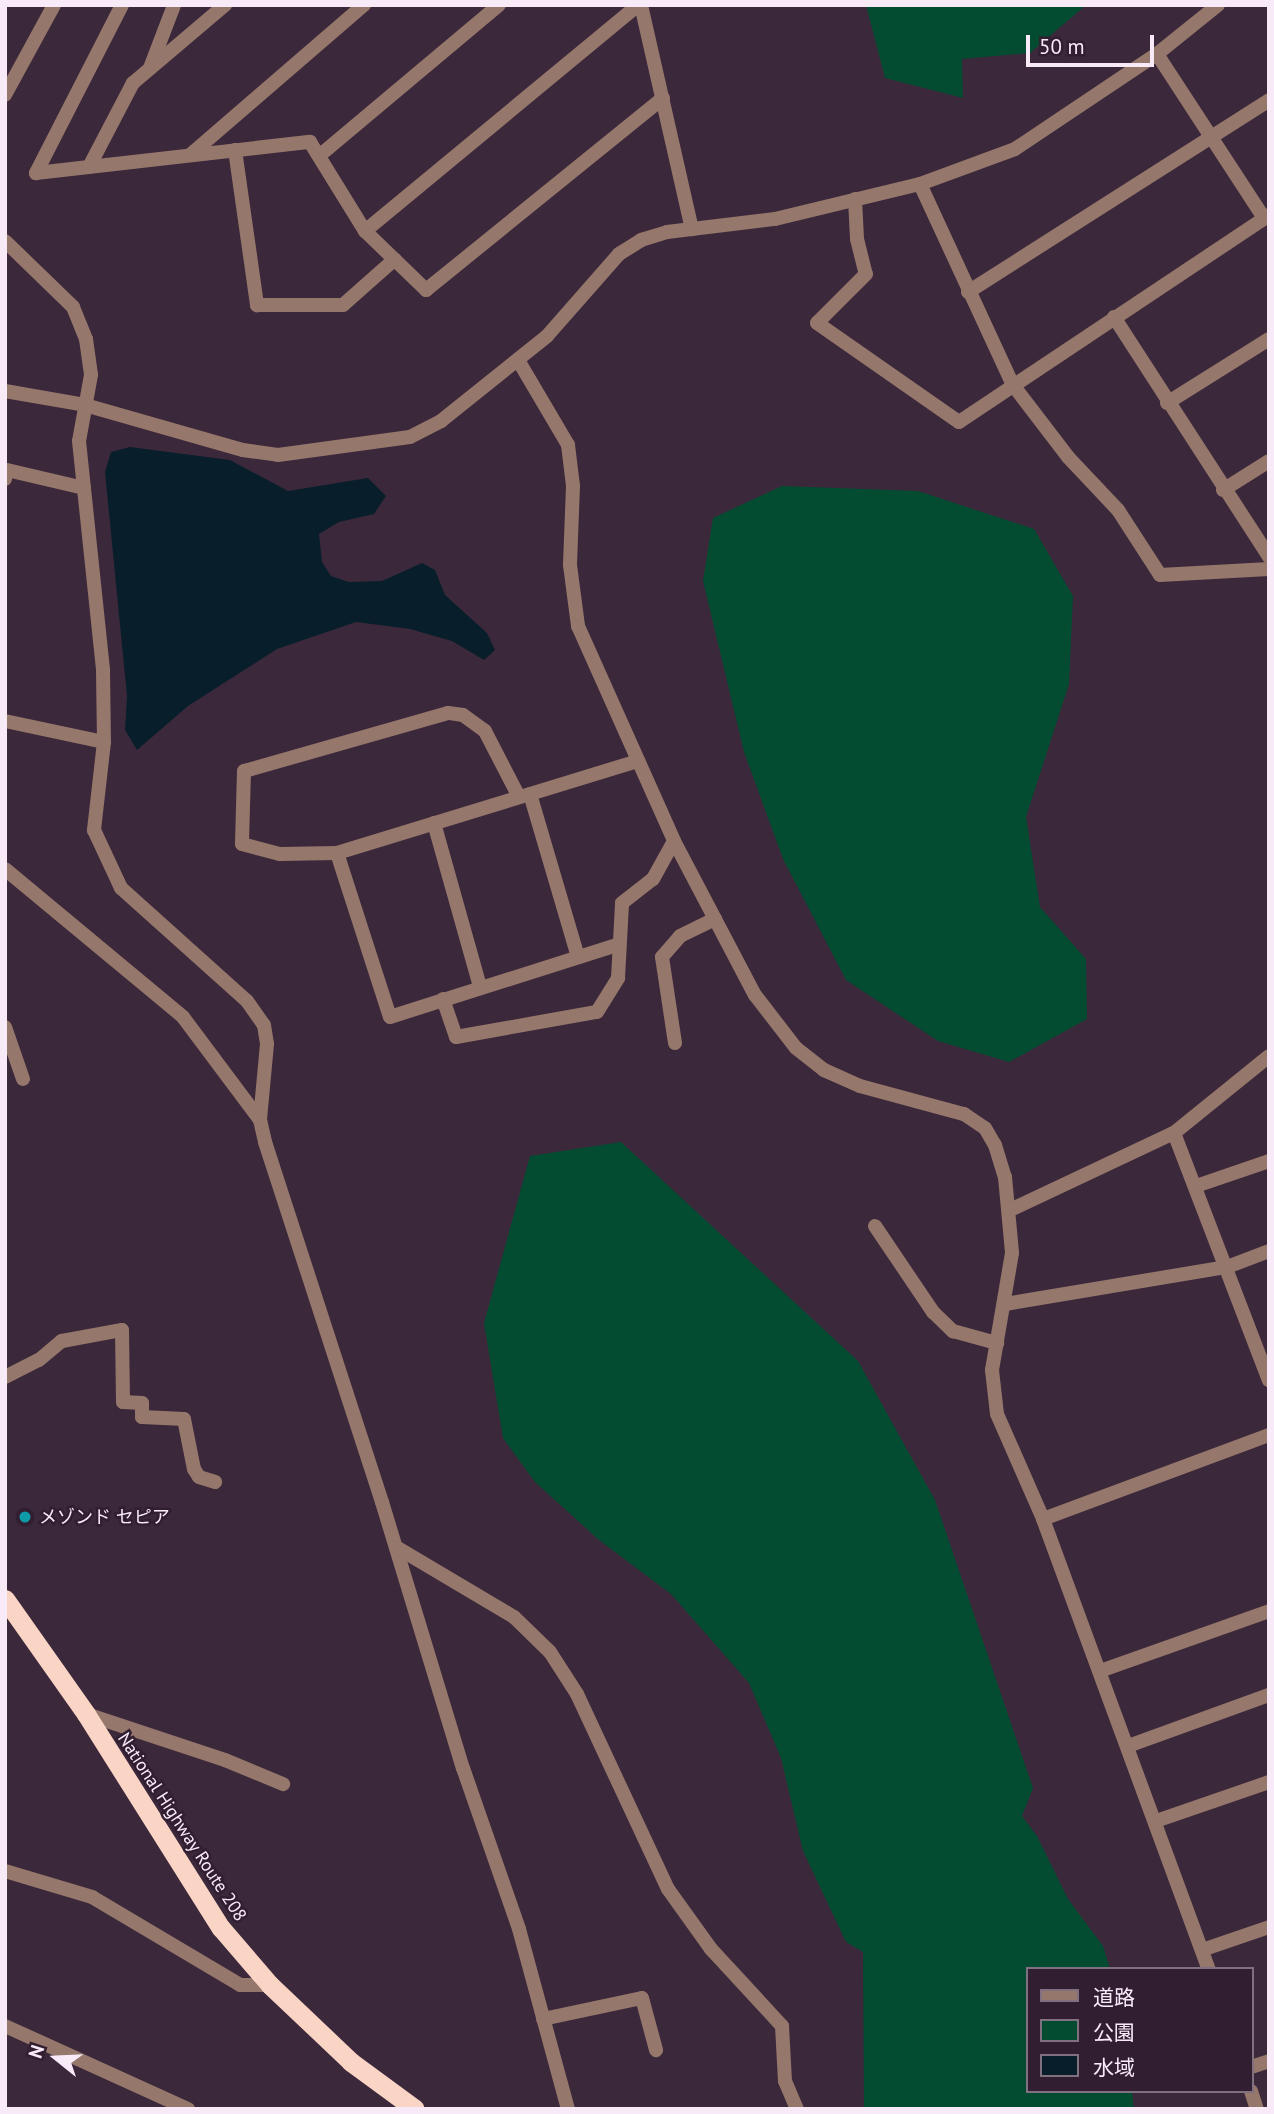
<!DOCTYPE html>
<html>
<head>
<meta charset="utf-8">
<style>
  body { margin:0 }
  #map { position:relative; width:1274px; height:2114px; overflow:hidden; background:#3c283b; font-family:"PT Sans","Noto Sans JP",sans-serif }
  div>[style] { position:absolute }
  .green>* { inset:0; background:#034c31 }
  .water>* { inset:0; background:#081f2b }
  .minor>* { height:14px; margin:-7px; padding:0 7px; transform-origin:7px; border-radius:7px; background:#95776b }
  .tertiary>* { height:14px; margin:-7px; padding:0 7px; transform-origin:7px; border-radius:7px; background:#95776b }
  .trunk>* { height:19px; margin:-9.5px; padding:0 9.5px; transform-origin:9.5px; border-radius:9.5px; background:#fad4c4 }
  .dots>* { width:19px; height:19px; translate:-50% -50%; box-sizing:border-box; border:4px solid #311e31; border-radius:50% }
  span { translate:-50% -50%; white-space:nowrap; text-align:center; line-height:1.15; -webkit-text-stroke:5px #311e31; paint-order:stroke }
  .poi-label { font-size:18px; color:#f8ebf7 }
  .left { translate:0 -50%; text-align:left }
  .street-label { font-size:18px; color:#f8ebf7 }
  .frame { position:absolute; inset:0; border:7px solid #f8ebf7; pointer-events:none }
  .legend { position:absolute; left:1026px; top:1967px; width:228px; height:126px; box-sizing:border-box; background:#311e31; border:2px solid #817080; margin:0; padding:9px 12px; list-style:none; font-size:21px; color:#f8ebf7 }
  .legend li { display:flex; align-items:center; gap:14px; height:35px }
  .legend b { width:35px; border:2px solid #817080 }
  .north { position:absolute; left:21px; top:2023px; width:70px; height:70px; -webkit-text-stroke:5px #311e31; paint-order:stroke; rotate:288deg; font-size:19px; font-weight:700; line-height:28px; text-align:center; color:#f8ebf7 }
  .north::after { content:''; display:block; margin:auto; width:24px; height:32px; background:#f8ebf7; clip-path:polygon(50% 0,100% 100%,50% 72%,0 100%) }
  .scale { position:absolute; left:1026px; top:35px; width:128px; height:32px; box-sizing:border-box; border:4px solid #f8ebf7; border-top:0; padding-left:9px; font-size:21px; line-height:24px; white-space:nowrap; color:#f8ebf7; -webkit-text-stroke:5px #311e31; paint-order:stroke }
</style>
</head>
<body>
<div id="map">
  <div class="green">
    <i style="clip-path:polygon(866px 5px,1086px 5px,1030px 53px,962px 59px,963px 98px,885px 78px)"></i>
    <i style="clip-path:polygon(782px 486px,918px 491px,1034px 529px,1073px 596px,1069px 684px,1026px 817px,1040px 907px,1086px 959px,1087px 1019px,1009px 1062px,938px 1041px,846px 980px,783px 859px,744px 752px,703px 581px,713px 518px)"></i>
    <i style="clip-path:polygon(621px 1142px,858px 1361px,935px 1500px,1033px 1788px,1022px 1816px,1037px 1836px,1068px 1899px,1103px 1946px,1110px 1969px,1027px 1969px,1027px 2091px,1132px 2091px,1134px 2109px,864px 2109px,863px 1952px,846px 1942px,803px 1851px,781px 1758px,749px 1683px,671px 1594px,599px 1540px,535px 1482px,503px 1438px,484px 1323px,530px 1156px)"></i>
  </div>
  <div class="water">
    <i style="clip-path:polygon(130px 447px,230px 460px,288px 491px,368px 478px,386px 496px,374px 514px,339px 522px,319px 534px,322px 562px,331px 576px,349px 582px,382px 581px,422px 563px,435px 570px,445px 595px,487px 633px,495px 650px,484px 660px,452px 641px,410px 629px,356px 622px,277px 649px,188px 706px,137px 750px,125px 730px,127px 696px,105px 472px,111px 452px)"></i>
  </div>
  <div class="minor">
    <i style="left:122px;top:5px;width:189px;rotate:117.1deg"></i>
    <i style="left:36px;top:173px;width:276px;rotate:-6.5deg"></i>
    <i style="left:310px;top:142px;width:105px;rotate:58.3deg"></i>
    <i style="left:365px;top:231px;width:85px;rotate:44deg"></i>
    <i style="left:426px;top:290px;width:305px;rotate:-39deg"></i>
    <i style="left:641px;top:5px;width:230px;rotate:77.2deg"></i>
    <i style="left:1157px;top:54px;width:196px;rotate:56.9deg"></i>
    <i style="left:150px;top:68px;width:67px;rotate:-69.1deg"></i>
    <i style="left:5px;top:95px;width:102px;rotate:-61.4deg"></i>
    <i style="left:235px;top:150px;width:157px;rotate:81.9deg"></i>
    <i style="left:257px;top:305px;width:86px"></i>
    <i style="left:343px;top:305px;width:69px;rotate:-41.5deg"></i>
    <i style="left:190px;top:155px;width:230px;rotate:-40.8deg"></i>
    <i style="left:319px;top:156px;width:235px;rotate:-40deg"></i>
    <i style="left:89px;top:167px;width:95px;rotate:-62.4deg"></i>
    <i style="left:133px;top:83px;width:121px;rotate:-40.3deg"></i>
    <i style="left:920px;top:184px;width:221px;rotate:65.2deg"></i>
    <i style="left:1013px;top:385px;width:91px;rotate:52.6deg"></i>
    <i style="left:1068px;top:457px;width:73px;rotate:46.7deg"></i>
    <i style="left:1118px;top:510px;width:77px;rotate:57.1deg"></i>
    <i style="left:1160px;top:575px;width:109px;rotate:-3.2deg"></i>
    <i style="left:855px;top:199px;width:40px;rotate:87.1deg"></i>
    <i style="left:857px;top:239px;width:36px;rotate:76deg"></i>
    <i style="left:866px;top:274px;width:69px;rotate:135deg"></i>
    <i style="left:817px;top:323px;width:173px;rotate:34.9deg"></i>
    <i style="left:959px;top:422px;width:373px;rotate:-33.7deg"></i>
    <i style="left:365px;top:231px;width:354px;rotate:-39.6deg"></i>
    <i style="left:5px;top:241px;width:95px;rotate:44.1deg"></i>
    <i style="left:73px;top:307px;width:35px;rotate:68deg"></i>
    <i style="left:86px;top:339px;width:36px;rotate:82deg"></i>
    <i style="left:91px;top:375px;width:67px;rotate:100.3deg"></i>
    <i style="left:79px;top:441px;width:231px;rotate:84deg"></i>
    <i style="left:103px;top:671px;width:71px;rotate:89.2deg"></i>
    <i style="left:104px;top:742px;width:89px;rotate:96.5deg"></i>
    <i style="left:94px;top:830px;width:64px;rotate:65deg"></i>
    <i style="left:121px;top:888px;width:169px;rotate:41.9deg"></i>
    <i style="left:247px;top:1001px;width:29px;rotate:55deg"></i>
    <i style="left:264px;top:1025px;width:19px;rotate:81deg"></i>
    <i style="left:267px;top:1044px;width:76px;rotate:95.3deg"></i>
    <i style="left:260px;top:1120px;width:23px;rotate:77deg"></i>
    <i style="left:265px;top:1142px;width:379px;rotate:72deg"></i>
    <i style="left:382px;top:1502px;width:278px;rotate:73.1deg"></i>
    <i style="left:463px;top:1768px;width:170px;rotate:70.8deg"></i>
    <i style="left:519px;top:1929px;width:187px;rotate:74.8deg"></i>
    <i style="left:968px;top:292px;width:357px;rotate:-32.5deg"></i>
    <i style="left:1114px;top:317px;width:286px;rotate:57.1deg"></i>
    <i style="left:518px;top:360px;width:99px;rotate:59.5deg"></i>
    <i style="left:568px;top:445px;width:41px;rotate:83deg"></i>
    <i style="left:573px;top:486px;width:79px;rotate:92.2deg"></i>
    <i style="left:570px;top:565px;width:62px;rotate:82.5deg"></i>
    <i style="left:578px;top:626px;width:235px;rotate:65.9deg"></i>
    <i style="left:674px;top:841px;width:174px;rotate:62.3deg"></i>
    <i style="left:755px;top:995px;width:67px;rotate:52.3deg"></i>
    <i style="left:796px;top:1048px;width:36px;rotate:38deg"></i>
    <i style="left:824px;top:1070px;width:39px;rotate:24deg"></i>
    <i style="left:860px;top:1086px;width:108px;rotate:15.1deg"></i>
    <i style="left:964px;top:1114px;width:25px;rotate:34deg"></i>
    <i style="left:985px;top:1128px;width:20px;rotate:60deg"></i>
    <i style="left:995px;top:1145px;width:34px;rotate:73deg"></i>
    <i style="left:1005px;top:1177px;width:76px;rotate:84.7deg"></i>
    <i style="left:1012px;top:1253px;width:119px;rotate:99.7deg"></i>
    <i style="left:992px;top:1370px;width:44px;rotate:83.5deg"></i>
    <i style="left:997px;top:1414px;width:115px;rotate:66.3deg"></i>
    <i style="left:1043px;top:1519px;width:480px;rotate:69.8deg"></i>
    <i style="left:1167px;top:403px;width:120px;rotate:-32.1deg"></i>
    <i style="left:5px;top:479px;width:9px;rotate:-77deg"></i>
    <i style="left:7px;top:470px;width:79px;rotate:13.2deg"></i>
    <i style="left:1223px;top:490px;width:54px;rotate:-32.2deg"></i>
    <i style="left:5px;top:721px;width:101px;rotate:12deg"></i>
    <i style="left:530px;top:794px;width:170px;rotate:73.6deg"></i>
    <i style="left:519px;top:797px;width:74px;rotate:-117.3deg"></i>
    <i style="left:485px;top:731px;width:27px;rotate:-144deg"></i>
    <i style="left:463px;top:715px;width:15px;rotate:-172deg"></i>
    <i style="left:448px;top:713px;width:212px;rotate:164.1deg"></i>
    <i style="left:244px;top:771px;width:73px;rotate:91.6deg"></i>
    <i style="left:242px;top:844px;width:39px;rotate:15deg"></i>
    <i style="left:280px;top:854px;width:57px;rotate:-1deg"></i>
    <i style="left:337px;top:853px;width:315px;rotate:-17deg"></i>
    <i style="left:434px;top:823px;width:170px;rotate:74.3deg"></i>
    <i style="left:337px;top:853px;width:172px;rotate:72.1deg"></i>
    <i style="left:390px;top:1017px;width:238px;rotate:-17.6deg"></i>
    <i style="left:5px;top:869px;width:231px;rotate:39.7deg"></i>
    <i style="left:183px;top:1017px;width:129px;rotate:53.2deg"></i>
    <i style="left:443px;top:999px;width:40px;rotate:71.1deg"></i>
    <i style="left:456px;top:1037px;width:143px;rotate:-10.1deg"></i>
    <i style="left:597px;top:1012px;width:40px;rotate:-58deg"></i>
    <i style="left:618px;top:978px;width:75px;rotate:-86.9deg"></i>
    <i style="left:622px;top:903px;width:39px;rotate:-38deg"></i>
    <i style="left:653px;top:879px;width:43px;rotate:-61.1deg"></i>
    <i style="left:5px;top:1027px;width:55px;rotate:70.9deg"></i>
    <i style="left:675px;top:1043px;width:87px;rotate:-98.6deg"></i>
    <i style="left:662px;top:957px;width:28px;rotate:-49deg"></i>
    <i style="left:680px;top:936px;width:39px;rotate:-26deg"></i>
    <i style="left:1174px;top:1133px;width:265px;rotate:69deg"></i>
    <i style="left:1196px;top:1186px;width:77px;rotate:-18.9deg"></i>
    <i style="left:1010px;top:1210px;width:181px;rotate:-25.2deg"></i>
    <i style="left:1174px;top:1133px;width:122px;rotate:-39deg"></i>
    <i style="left:875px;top:1226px;width:104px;rotate:56deg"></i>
    <i style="left:933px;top:1312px;width:28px;rotate:44deg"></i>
    <i style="left:953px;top:1331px;width:46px;rotate:15.3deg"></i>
    <i style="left:1005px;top:1304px;width:225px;rotate:-9.5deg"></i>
    <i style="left:1227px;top:1267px;width:45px;rotate:-20.9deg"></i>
    <i style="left:5px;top:1377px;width:38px;rotate:-27deg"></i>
    <i style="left:39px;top:1360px;width:30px;rotate:-40deg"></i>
    <i style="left:62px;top:1341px;width:61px;rotate:-10.4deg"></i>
    <i style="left:122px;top:1330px;width:72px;rotate:89.2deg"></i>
    <i style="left:123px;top:1402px;width:19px;rotate:3deg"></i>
    <i style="left:142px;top:1403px;width:14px;rotate:90deg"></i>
    <i style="left:142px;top:1417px;width:42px;rotate:2.7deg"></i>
    <i style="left:184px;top:1419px;width:51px;rotate:78.7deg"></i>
    <i style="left:194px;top:1469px;width:9px;rotate:58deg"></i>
    <i style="left:199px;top:1477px;width:17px;rotate:17deg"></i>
    <i style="left:1043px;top:1519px;width:241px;rotate:-20.4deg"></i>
    <i style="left:396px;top:1547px;width:137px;rotate:30.7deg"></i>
    <i style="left:514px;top:1617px;width:50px;rotate:44.2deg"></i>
    <i style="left:550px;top:1652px;width:50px;rotate:57.3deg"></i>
    <i style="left:577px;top:1694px;width:215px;rotate:65deg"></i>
    <i style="left:668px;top:1889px;width:74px;rotate:54.4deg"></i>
    <i style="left:711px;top:1949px;width:105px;rotate:47.3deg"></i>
    <i style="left:782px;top:2026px;width:55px;rotate:86.9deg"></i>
    <i style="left:785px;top:2081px;width:30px;rotate:67deg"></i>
    <i style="left:1100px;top:1671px;width:179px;rotate:-19.5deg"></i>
    <i style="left:86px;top:1714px;width:146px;rotate:18.3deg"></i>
    <i style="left:225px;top:1760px;width:63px;rotate:22.5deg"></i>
    <i style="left:1128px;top:1746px;width:150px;rotate:-19.9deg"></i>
    <i style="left:1156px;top:1821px;width:120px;rotate:-19deg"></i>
    <i style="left:5px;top:1871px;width:91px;rotate:16.6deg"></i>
    <i style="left:92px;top:1897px;width:172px;rotate:30.7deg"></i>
    <i style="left:240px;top:1985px;width:30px"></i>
    <i style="left:1202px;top:1950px;width:71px;rotate:-18.9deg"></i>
    <i style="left:543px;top:2019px;width:101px;rotate:-12deg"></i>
    <i style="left:642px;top:1998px;width:54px;rotate:74.9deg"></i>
    <i style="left:5px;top:2026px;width:201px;rotate:24.4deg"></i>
    <i style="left:1251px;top:2067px;width:19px;rotate:-18deg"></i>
    <i style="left:1251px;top:2091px;width:19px;rotate:72deg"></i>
  </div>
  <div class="tertiary">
    <i style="left:5px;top:391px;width:81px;rotate:9.9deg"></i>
    <i style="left:85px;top:405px;width:164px;rotate:15.9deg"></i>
    <i style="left:243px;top:450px;width:35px;rotate:8deg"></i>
    <i style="left:278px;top:455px;width:133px;rotate:-7.8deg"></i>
    <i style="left:410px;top:437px;width:35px;rotate:-27deg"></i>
    <i style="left:441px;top:421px;width:136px;rotate:-38.7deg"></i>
    <i style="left:547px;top:336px;width:109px;rotate:-48.7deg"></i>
    <i style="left:619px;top:254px;width:26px;rotate:-32deg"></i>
    <i style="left:641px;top:240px;width:27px;rotate:-17deg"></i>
    <i style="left:667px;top:232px;width:109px;rotate:-6.9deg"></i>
    <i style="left:775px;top:219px;width:149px;rotate:-13.6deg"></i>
    <i style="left:920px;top:184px;width:101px;rotate:-20.2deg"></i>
    <i style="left:1015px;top:149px;width:171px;rotate:-33.8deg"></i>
    <i style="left:1157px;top:54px;width:78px;rotate:-38.8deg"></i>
  </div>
  <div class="trunk">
    <i style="left:5px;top:1599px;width:141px;rotate:54.8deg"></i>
    <i style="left:86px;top:1714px;width:253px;rotate:57.8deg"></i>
    <i style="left:221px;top:1928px;width:75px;rotate:49.3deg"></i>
    <i style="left:270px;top:1985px;width:112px;rotate:43.5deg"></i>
    <i style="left:351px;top:2062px;width:79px;rotate:36.3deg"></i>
  </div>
  <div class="dots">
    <i style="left:25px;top:1517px;background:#0f9aa8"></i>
  </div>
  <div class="poi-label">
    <span class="left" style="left:39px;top:1517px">メゾンド セピア</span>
  </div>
  <div class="street-label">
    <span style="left:182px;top:1827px;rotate:57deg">National Highway Route 208</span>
  </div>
  <div class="frame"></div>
  <ul class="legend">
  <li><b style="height:9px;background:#95776b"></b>道路</li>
  <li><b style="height:19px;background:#034c31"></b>公園</li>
  <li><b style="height:19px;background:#081f2b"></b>水域</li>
  </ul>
  <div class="north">N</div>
  <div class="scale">50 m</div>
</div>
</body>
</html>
